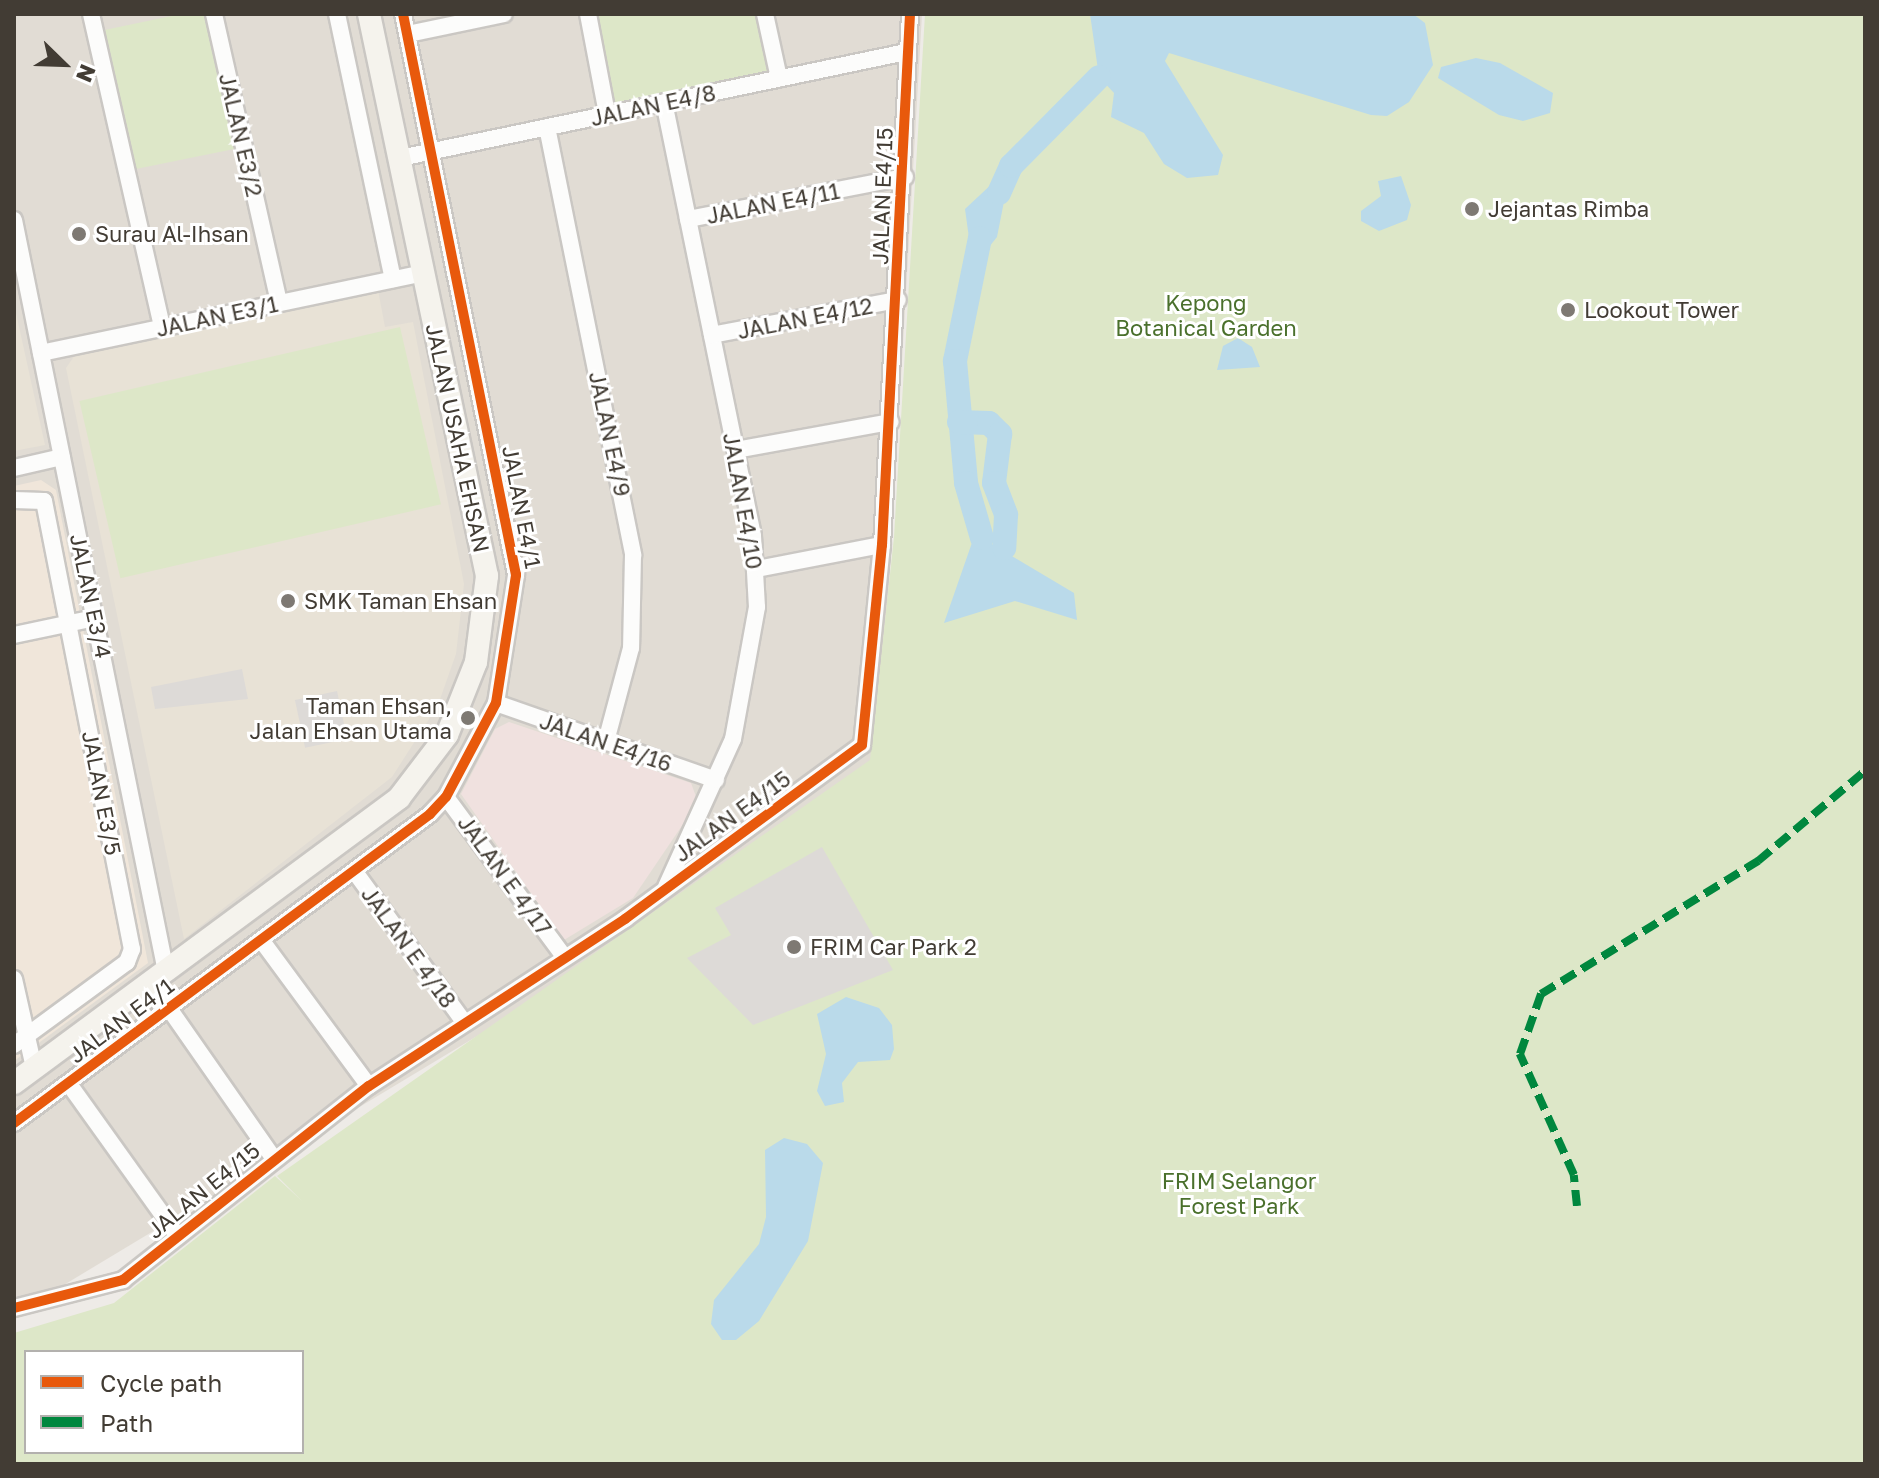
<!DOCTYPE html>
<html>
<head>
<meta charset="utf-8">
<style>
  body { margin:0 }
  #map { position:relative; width:1879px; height:1478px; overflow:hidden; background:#eeebe7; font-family:"Golos Text",sans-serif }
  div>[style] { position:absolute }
  .residential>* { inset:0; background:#e1dcd4 }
  .commercial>* { inset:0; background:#f0e6da }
  .education>* { inset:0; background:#e8e2d6 }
  .medical>* { inset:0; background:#f0e1df }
  .green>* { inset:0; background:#dde7c8; transform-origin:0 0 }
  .parking>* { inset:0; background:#dddad7; transform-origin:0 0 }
  .water>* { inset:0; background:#badaea }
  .river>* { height:24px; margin:-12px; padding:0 12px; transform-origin:12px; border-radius:12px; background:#badaea }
  .roads { filter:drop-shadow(2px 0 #cac7c3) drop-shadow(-2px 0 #cac7c3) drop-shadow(0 2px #cac7c3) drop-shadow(0 -2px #cac7c3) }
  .street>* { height:16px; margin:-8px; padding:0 8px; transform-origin:8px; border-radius:8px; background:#fcfcfb }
  .secondary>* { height:22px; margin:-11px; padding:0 11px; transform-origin:11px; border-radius:11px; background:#f5f3ed }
  .quiet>* { height:8px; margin-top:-4px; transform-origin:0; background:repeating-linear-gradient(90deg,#00873e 0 16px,transparent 0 24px) }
  .cycleway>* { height:10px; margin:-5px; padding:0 5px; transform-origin:5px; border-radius:5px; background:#e8590c }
  .dots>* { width:22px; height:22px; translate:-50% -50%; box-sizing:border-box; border:4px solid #fff; border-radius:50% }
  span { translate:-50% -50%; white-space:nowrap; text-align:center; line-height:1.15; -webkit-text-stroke:6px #fff; paint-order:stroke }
  .street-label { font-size:22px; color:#423c34 }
  .poi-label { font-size:22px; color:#423c34 }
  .left { translate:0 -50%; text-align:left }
  .right { translate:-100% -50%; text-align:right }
  .park-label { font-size:22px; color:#4a702c }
  .frame { position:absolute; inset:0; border:16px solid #423c34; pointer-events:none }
  .legend { position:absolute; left:24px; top:1350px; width:280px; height:104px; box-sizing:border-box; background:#fff; border:2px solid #b3b1ae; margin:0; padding:10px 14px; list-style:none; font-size:24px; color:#423c34 }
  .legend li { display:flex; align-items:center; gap:16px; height:40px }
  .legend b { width:40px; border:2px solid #b3b1ae }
  .north { position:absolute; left:24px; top:24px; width:80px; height:80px; -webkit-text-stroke:6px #fff; paint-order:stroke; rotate:113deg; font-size:22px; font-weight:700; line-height:32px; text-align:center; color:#423c34 }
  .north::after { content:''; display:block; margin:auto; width:28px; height:36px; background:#423c34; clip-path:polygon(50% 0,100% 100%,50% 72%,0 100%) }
</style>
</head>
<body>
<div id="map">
  <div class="residential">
    <i style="clip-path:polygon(14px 14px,922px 14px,877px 795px,14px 1315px)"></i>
  </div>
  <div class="commercial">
    <i style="clip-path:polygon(41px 480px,56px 490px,148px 963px,14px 1061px,14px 486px)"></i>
  </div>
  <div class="education">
    <i style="clip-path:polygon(378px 290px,385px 327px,413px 322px,464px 584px,456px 654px,438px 705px,392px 777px,184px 939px,66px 368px,75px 355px)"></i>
    <i style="clip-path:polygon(14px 304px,45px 445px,14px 451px)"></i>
  </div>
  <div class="medical">
    <i style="clip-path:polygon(509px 722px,691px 783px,698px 802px,633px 898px,564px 940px,461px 794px,495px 729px)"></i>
  </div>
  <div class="green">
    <i style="clip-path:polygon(181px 14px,214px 14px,244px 147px,126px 171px,95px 32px)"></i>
    <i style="clip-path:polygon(588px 14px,765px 14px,779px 78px,607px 114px)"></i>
    <i style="clip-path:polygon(evenodd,925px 14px,1865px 14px,1865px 1464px,14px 1464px,14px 1333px,114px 1303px,275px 1176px,302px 1201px,277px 1176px,870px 760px,894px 537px,925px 14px,26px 1352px,302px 1352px,302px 1452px,26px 1452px,26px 1352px)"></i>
    <i style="left:400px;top:327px;width:182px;height:329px;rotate:77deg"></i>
  </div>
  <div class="parking">
    <i style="clip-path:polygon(242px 669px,248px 699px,155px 709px,151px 687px)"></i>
    <i style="left:337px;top:691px;width:49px;height:43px;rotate:78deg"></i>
    <i style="clip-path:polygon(822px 847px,893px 970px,753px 1025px,687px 958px,731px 935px,715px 908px)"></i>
  </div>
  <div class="water">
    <i style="clip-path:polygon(1090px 14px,1413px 14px,1425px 23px,1433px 65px,1409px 102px,1387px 116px,1371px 115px,1169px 53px,1165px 61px,1223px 155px,1218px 175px,1187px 178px,1164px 164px,1144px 133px,1111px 117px,1114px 93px,1099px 77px)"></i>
    <i style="clip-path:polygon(1476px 58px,1500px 63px,1553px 93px,1550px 113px,1523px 121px,1499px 115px,1438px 78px,1441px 67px)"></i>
    <i style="clip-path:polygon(1011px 166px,997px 237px,973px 267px,965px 209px)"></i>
    <i style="clip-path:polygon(1401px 176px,1411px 205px,1407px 220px,1379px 231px,1361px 221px,1361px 211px,1381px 196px,1378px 181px)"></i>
    <i style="clip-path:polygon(1238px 338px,1252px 347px,1260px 367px,1217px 370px,1223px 346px)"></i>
    <i style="clip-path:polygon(975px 534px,1074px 593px,1077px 620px,1015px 601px,944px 623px)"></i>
    <i style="clip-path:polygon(846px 997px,879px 1008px,892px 1025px,894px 1049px,890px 1060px,858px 1062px,842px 1083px,844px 1102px,825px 1106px,817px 1091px,826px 1054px,817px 1014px)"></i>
    <i style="clip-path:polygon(784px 1138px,807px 1144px,823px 1163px,808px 1241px,759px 1321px,736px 1340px,722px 1340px,711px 1324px,714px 1300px,759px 1244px,766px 1217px,765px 1150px)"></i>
  </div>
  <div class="river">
    <i style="left:999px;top:193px;width:30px;rotate:-66deg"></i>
    <i style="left:1011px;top:166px;width:125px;rotate:-45.3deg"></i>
    <i style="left:980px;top:238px;width:126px;rotate:101.5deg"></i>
    <i style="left:955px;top:361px;width:122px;rotate:84.8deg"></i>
    <i style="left:966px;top:483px;width:57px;rotate:73.8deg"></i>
    <i style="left:959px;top:422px;width:30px;rotate:2deg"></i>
    <i style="left:989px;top:423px;width:16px;rotate:45deg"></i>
    <i style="left:1000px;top:434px;width:49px;rotate:97deg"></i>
    <i style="left:994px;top:483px;width:34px;rotate:69deg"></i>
    <i style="left:1006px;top:515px;width:33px;rotate:93deg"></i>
  </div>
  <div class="roads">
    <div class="street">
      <i style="left:91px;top:14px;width:321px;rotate:77.2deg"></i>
      <i style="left:214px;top:14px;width:296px;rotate:77.3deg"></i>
      <i style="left:337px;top:14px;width:271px;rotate:78.1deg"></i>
      <i style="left:588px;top:14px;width:102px;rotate:79.2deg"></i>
      <i style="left:765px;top:14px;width:66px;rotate:77.7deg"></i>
      <i style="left:408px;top:34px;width:98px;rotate:-11.8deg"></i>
      <i style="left:664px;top:102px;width:443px;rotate:78.4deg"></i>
      <i style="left:753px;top:536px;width:71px;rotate:86.8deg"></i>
      <i style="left:757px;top:607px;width:134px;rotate:100.3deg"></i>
      <i style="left:733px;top:739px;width:162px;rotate:114.4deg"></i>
      <i style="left:547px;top:127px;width:437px;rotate:78.6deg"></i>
      <i style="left:633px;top:555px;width:93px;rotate:91.2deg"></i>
      <i style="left:631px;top:648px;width:96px;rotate:105deg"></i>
      <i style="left:400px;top:158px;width:517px;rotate:-11.83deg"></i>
      <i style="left:688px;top:219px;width:221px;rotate:-11deg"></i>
      <i style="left:14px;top:220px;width:767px;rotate:78.57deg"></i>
      <i style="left:712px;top:335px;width:189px;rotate:-10.7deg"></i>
      <i style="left:41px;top:353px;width:391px;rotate:-11.8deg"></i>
      <i style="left:736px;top:450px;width:157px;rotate:-10.3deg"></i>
      <i style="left:14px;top:468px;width:49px;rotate:-12.9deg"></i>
      <i style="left:14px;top:500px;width:30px;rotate:2deg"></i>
      <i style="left:44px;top:501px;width:457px;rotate:78.9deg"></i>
      <i style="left:132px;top:949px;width:14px;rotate:111deg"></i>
      <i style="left:127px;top:962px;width:140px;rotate:143.7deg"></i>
      <i style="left:757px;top:569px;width:127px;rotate:-10.9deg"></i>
      <i style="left:14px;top:635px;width:83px;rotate:-11.9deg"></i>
      <i style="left:496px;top:703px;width:233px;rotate:19.3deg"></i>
      <i style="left:446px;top:797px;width:195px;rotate:53.5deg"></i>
      <i style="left:355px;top:872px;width:185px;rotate:54deg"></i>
      <i style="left:262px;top:941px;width:180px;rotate:53.6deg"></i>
      <i style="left:14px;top:979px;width:91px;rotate:77.3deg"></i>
      <i style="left:152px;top:984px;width:213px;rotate:55.1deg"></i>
      <i style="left:69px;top:1084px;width:187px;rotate:54.4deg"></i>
      <i style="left:14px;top:1123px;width:518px;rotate:-36.6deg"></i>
      <i style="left:430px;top:814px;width:23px;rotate:-47deg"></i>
      <i style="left:446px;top:797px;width:106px;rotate:-62deg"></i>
      <i style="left:496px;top:703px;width:130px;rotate:-81.1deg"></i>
      <i style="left:516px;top:575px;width:572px;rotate:-101.39deg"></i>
      <i style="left:14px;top:1308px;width:113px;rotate:-14.4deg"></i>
      <i style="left:123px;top:1280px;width:313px;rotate:-38.3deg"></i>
      <i style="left:369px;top:1086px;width:306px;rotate:-33.1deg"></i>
      <i style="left:625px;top:919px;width:294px;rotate:-36.3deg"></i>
      <i style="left:862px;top:745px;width:201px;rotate:-84.3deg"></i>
      <i style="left:882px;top:545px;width:532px;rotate:-86.98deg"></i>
    </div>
    <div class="secondary">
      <i style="left:14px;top:1083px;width:479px;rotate:-36.5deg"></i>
      <i style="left:399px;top:798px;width:79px;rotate:-52.7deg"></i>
      <i style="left:447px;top:735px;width:79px;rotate:-68.3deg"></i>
      <i style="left:476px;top:662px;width:87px;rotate:-82.7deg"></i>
      <i style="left:487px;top:576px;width:574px;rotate:-101.86deg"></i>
    </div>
  </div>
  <div class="quiet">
    <i style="left:1577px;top:1206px;width:31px;rotate:-96deg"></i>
    <i style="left:1574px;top:1175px;width:133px;rotate:-114.1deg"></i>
    <i style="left:1520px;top:1054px;width:64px;rotate:-70.7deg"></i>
    <i style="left:1541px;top:994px;width:255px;rotate:-31.5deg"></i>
    <i style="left:1758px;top:861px;width:140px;rotate:-40.1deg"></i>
  </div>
  <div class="cycleway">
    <i style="left:14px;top:1123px;width:518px;rotate:-36.6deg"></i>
    <i style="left:430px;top:814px;width:23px;rotate:-47deg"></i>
    <i style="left:446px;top:797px;width:106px;rotate:-62deg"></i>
    <i style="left:496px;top:703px;width:130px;rotate:-81.1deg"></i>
    <i style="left:516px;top:575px;width:572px;rotate:-101.39deg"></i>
    <i style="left:14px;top:1308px;width:113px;rotate:-14.4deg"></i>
    <i style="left:123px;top:1280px;width:313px;rotate:-38.3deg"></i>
    <i style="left:369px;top:1086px;width:306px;rotate:-33.1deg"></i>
    <i style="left:625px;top:919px;width:294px;rotate:-36.3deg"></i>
    <i style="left:862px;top:745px;width:201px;rotate:-84.3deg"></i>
    <i style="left:882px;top:545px;width:532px;rotate:-86.98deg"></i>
  </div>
  <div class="dots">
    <i style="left:1472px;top:209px;background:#7e7973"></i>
    <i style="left:79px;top:234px;background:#7e7973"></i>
    <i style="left:1568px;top:310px;background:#7e7973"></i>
    <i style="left:288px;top:601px;background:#7e7973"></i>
    <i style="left:468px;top:718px;background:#7e7973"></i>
    <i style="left:794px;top:947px;background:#7e7973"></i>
  </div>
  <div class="street-label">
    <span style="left:653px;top:105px;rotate:-12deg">JALAN E4/8</span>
    <span style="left:241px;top:135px;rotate:77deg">JALAN E3/2</span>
    <span style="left:882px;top:196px;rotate:-88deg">JALAN E4/15</span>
    <span style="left:773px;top:203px;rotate:-11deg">JALAN E4/11</span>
    <span style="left:217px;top:316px;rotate:-12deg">JALAN E3/1</span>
    <span style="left:805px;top:318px;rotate:-11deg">JALAN E4/12</span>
    <span style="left:610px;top:434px;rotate:78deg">JALAN E4/9</span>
    <span style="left:458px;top:438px;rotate:78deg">JALAN USAHA EHSAN</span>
    <span style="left:743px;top:501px;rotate:80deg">JALAN E4/10</span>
    <span style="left:522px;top:507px;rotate:79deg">JALAN E4/1</span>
    <span style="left:91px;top:596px;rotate:78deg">JALAN E3/4</span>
    <span style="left:606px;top:742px;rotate:19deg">JALAN E4/16</span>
    <span style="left:102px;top:793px;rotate:79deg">JALAN E3/5</span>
    <span style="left:732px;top:816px;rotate:-36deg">JALAN E4/15</span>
    <span style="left:505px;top:875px;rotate:54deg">JALAN E 4/17</span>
    <span style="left:409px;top:947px;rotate:54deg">JALAN E 4/18</span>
    <span style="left:121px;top:1020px;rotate:-37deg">JALAN E4/1</span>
    <span style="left:203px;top:1190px;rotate:-39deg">JALAN E4/15</span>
  </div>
  <div class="poi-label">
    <span class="left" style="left:1488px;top:209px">Jejantas Rimba</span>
    <span class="left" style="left:95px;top:234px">Surau Al-Ihsan</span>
    <span class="left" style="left:1584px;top:310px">Lookout Tower</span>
    <span class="left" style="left:304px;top:601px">SMK Taman Ehsan</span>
    <span class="right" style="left:452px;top:718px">Taman Ehsan,<br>Jalan Ehsan Utama</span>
    <span class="left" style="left:810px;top:947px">FRIM Car Park 2</span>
  </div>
  <div class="park-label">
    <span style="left:1206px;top:315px">Kepong<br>Botanical Garden</span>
    <span style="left:1239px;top:1193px">FRIM Selangor<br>Forest Park</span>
  </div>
  <div class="frame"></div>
  <ul class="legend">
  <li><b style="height:10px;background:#e8590c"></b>Cycle path</li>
  <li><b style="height:10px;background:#00873e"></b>Path</li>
  </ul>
  <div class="north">N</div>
</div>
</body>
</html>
